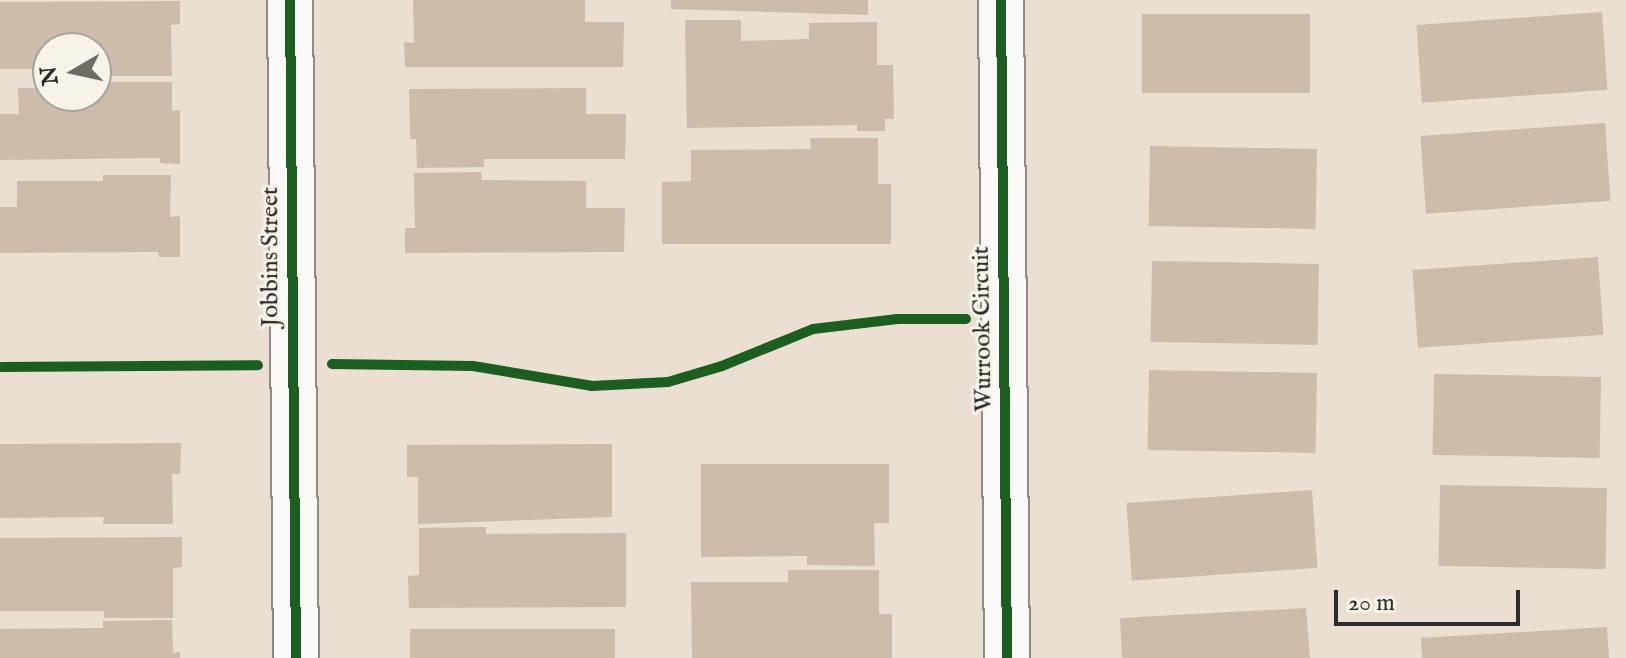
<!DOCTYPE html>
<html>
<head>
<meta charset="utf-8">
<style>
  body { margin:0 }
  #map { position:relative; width:1626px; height:658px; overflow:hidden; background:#eadfd0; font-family:"IM FELL English",serif }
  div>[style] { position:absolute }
  .building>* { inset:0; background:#cdbcac; transform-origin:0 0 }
  .roads { filter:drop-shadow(2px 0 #908b83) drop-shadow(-2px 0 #908b83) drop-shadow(0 2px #908b83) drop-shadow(0 -2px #908b83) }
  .street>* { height:44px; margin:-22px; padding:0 22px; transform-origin:22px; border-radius:22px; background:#fcfaf8 }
  .cycleway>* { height:10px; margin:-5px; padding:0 5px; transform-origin:5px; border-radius:5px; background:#1b5e20 }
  span { translate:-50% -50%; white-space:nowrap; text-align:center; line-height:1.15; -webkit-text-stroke:6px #f7f3e8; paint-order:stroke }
  .street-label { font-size:24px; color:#2b2b2b }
  .north { position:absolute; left:32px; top:32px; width:80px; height:80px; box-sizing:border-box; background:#f7f3e8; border:2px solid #a5a39c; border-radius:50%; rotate:261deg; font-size:22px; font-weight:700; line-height:32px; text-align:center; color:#2b2b2b }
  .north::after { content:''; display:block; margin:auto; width:28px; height:36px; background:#6e6a65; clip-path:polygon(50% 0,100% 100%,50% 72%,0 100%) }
  .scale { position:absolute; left:1334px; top:590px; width:186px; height:36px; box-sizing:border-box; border:4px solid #2b2b2b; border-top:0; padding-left:10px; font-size:24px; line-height:28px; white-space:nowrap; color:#2b2b2b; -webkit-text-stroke:6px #f7f3e8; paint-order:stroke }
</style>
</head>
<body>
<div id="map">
  <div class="building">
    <i style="clip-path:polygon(413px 0,585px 0,585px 22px,624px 22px,623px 67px,405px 67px,404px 42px,414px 43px)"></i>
    <i style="clip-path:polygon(671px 0,868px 0,868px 15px,671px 9px)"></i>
    <i style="clip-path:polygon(180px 1px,180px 24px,171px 25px,172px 76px,106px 76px,106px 69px,96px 69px,96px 48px,48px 48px,48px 69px,0 69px,0 2px)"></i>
    <i style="left:1602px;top:12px;width:78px;height:186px;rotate:86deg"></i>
    <i style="left:1142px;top:14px;width:168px;height:79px"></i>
    <i style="clip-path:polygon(685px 20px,741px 20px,741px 41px,809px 39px,809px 23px,877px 22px,877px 65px,893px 65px,894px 119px,885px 119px,885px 131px,857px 131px,857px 125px,687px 128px)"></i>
    <i style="clip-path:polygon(104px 82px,172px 82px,172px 111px,180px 110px,180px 164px,160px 163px,160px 158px,0 160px,0 114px,19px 114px,18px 88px,48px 88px,48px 96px,96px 96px)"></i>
    <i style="clip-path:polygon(586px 88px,586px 114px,626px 114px,625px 159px,484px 159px,484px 167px,417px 168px,416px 139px,410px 139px,409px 89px)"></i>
    <i style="left:1605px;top:123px;width:78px;height:185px;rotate:86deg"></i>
    <i style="clip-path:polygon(810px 138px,878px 138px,878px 184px,891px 184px,891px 244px,662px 244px,662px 182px,691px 181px,691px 150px,811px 149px)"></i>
    <i style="left:1150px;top:146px;width:167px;height:80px;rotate:1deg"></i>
    <i style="clip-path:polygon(481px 172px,482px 180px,586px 181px,586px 208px,625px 208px,624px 252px,405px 253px,405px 228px,415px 228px,414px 173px)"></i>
    <i style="clip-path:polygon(103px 175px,171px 175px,170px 217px,180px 216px,180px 257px,159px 257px,158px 252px,0 253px,0 207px,17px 207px,17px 181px,103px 181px)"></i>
    <i style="left:1598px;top:257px;width:78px;height:186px;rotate:86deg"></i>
    <i style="left:1152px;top:261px;width:167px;height:81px;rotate:1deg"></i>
    <i style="left:1149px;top:370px;width:168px;height:80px;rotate:1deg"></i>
    <i style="left:1434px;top:374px;width:167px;height:81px;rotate:1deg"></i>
    <i style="clip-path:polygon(181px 443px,180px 474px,172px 474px,173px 524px,103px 524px,104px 517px,0 518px,0 444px)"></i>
    <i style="clip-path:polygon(612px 444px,612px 517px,418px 524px,418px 477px,407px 477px,407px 445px)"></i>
    <i style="clip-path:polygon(701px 464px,889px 464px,889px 523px,874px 523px,875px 566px,807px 565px,807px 556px,701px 557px)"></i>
    <i style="left:1440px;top:485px;width:167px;height:81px;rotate:1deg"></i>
    <i style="left:1312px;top:490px;width:78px;height:186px;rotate:86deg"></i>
    <i style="clip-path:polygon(486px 527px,486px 534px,626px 533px,626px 607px,409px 608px,408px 576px,419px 575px,419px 528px)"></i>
    <i style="clip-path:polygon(182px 537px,182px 567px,173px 568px,173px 618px,104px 618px,104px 611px,0 611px,0 538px)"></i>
    <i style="clip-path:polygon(788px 570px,879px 570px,879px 614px,892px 614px,892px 658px,692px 658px,691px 582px,788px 582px)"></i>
    <i style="clip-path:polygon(1306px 608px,1310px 658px,1122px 658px,1120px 618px)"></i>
    <i style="clip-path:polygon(172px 620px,173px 653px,180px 652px,180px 658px,0 658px,0 629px,103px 628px,103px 621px)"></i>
    <i style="clip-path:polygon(1607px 627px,1609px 658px,1422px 658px,1421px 638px)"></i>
    <i style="left:615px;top:629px;width:29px;height:205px;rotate:90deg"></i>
  </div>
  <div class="roads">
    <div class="street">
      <i style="left:290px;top:0;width:658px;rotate:89.48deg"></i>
      <i style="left:1001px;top:0;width:658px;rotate:89.48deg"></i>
    </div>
  </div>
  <div class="cycleway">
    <i style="left:290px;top:0;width:658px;rotate:89.48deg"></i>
    <i style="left:1001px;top:0;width:658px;rotate:89.48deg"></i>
    <i style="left:332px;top:364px;width:141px;rotate:0.8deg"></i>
    <i style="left:473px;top:366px;width:121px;rotate:9.5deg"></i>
    <i style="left:592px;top:386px;width:76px;rotate:-3deg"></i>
    <i style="left:668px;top:382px;width:56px;rotate:-16.5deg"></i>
    <i style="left:722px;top:366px;width:98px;rotate:-22.1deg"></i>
    <i style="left:813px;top:329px;width:85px;rotate:-6.8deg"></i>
    <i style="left:897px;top:319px;width:69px"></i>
    <i style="left:0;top:367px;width:258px;rotate:-0.4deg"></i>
  </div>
  <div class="street-label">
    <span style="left:271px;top:257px;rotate:-90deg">Jobbins Street</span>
    <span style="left:983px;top:329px;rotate:-91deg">Wurrook Circuit</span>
  </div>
  <div class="north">N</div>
  <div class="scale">20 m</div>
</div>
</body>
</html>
